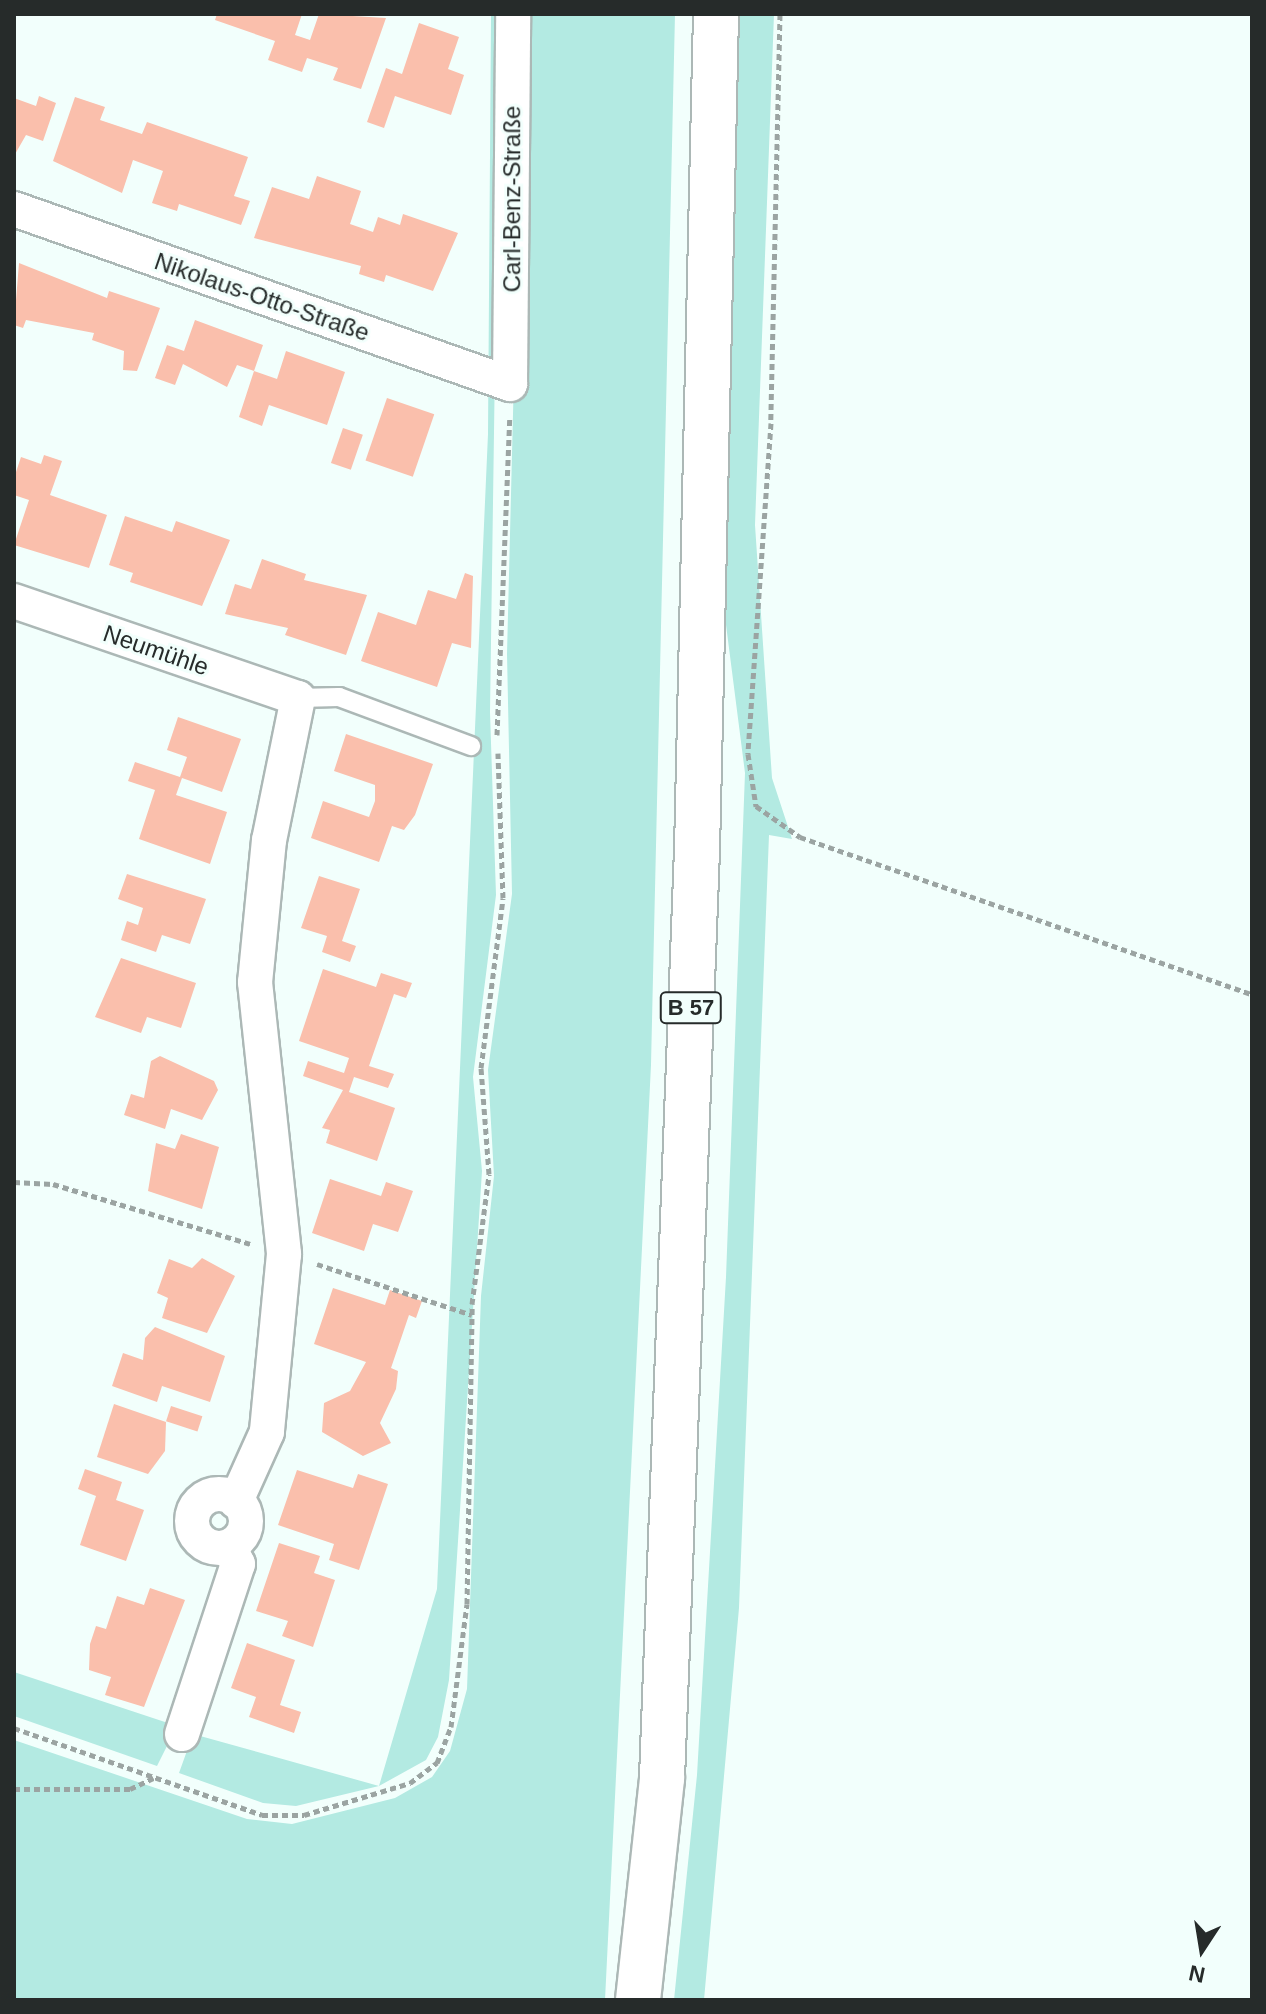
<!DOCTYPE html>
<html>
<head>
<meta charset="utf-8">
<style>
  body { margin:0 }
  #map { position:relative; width:1266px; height:2014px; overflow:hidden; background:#f2fffc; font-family:Arial,sans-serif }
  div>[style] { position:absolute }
  .green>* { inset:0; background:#b3eae2 }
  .building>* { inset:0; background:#fabfac; transform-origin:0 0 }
  .path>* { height:5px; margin-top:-2.5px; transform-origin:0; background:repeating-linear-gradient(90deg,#9ba4a2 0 6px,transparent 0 10px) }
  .roads { filter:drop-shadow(2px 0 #acb8b6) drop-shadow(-2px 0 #acb8b6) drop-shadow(0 2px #acb8b6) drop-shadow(0 -2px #acb8b6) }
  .service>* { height:18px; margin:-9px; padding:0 9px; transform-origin:9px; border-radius:9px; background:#fff }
  .minor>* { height:34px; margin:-17px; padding:0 17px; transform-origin:17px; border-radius:17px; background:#fff }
  .minor>.ring { margin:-17px; padding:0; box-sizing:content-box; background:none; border:34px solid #fff; border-radius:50% }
  .primary>* { height:44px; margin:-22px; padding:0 22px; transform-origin:22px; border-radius:22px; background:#fff }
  span { translate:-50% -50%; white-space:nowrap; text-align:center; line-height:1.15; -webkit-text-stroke:6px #f2fffc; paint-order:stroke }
  .shield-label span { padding:2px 6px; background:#f2fffc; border:2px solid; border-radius:6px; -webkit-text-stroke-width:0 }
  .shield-label { font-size:22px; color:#262b2a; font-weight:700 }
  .street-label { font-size:24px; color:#262b2a }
  .frame { position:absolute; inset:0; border:16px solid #262b2a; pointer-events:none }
  .north { position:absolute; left:1162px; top:1910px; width:80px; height:80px; -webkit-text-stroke:6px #f2fffc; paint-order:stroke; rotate:192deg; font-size:22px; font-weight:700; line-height:32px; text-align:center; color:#262b2a }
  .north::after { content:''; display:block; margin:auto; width:28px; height:36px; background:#262b2a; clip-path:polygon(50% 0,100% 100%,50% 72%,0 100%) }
</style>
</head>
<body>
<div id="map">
  <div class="green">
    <i style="clip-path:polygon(491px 14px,500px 14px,490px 712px,496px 895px,473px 1077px,482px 1171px,449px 1680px,438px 1737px,426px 1760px,379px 1786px,296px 1806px,263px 1803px,179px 1773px,193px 1734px,379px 1786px,437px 1589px,488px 434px)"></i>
    <i style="clip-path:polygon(523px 14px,675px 14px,651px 1065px,605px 2000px,14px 2000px,14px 1740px,247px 1819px,292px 1824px,395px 1798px,432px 1777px,450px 1751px,467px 1689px,481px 1296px,494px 1176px,488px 1070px,512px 894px,507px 654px)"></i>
    <i style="clip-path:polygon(737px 14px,774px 14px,755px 525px,772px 778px,792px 839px,769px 835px,739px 1608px,704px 2000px,674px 2000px,697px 1775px,726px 1277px,745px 773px,725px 617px)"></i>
    <i style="clip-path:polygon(14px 1672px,177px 1726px,157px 1766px,14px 1716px)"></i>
  </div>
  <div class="building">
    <i style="clip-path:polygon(217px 14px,302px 14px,295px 35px,310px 40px,319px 14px,386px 18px,361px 89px,333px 80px,338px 68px,307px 58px,302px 72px,268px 60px,275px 41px,215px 20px)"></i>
    <i style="clip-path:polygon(419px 23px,459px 37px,448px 69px,464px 75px,451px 115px,395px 96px,384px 128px,367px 122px,386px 68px,402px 74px)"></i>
    <i style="clip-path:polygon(39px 96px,56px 103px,43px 141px,26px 135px,14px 156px,14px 98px,36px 106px)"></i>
    <i style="clip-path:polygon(75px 97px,105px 107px,100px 120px,142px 134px,147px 122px,248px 157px,234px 196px,250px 201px,241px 225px,179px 204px,177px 211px,152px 203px,163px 171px,133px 160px,122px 193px,53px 161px)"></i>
    <i style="clip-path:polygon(317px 176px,361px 191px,350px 224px,373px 232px,378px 217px,400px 225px,403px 214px,458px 233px,433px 291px,386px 275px,384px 282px,359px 274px,361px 266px,254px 238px,272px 187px,309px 199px)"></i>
    <i style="clip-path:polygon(19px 263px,107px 298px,109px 291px,160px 308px,137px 371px,123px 370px,124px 351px,92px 340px,94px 333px,26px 320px,23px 328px,14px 325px)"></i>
    <i style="clip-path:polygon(195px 320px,263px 345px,254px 371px,237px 365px,227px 387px,183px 364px,175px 385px,155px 378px,167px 345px,184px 351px)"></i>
    <i style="clip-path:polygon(286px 351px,345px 372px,327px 425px,269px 405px,262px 426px,239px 417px,254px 371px,277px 379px)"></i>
    <i style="left:387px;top:398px;width:50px;height:66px;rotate:19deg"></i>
    <i style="left:343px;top:428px;width:21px;height:37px;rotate:19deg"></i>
    <i style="clip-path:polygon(44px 455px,62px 461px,50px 495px,107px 515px,89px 568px,14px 545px,29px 500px,14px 495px,14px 478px,21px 457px,41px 464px)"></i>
    <i style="clip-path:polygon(125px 516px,172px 532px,176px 521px,230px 540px,202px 606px,130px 582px,133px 573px,109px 565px)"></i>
    <i style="clip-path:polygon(262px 559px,306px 574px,304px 580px,367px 595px,346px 655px,285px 635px,288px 628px,225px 614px,235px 584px,251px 589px)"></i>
    <i style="clip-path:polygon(465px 573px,473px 576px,471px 648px,452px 643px,437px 687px,361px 661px,378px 612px,416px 625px,428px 590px,456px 599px)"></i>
    <i style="clip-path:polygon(178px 717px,241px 739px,222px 792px,182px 778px,176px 795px,227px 812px,210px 864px,139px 839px,155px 790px,128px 781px,135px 762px,180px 777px,187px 757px,167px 750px)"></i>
    <i style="clip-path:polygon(346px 734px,433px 764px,415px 815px,404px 830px,392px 826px,379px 862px,311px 838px,323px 801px,369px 817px,375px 801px,375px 785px,334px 771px)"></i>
    <i style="clip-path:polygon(127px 874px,206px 899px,190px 944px,162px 935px,156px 952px,121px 940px,127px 921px,138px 925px,143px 908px,118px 899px)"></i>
    <i style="clip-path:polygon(319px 876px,360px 889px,342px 941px,356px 946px,350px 962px,322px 952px,327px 936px,301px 928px)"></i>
    <i style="clip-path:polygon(121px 958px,196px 983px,181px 1028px,147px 1017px,141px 1033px,95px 1017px)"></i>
    <i style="clip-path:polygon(323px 969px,376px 987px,381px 973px,412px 983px,406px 998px,394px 994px,369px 1066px,394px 1074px,388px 1088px,354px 1077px,349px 1092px,395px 1108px,377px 1161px,326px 1143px,330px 1130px,322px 1128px,343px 1090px,303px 1076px,308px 1061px,344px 1073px,349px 1058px,299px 1041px)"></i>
    <i style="clip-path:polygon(160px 1056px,214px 1081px,218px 1090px,202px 1120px,171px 1109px,165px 1129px,124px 1115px,131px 1094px,144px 1098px,151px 1061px)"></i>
    <i style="clip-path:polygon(181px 1134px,219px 1147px,202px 1209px,148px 1191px,156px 1143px,175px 1149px)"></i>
    <i style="clip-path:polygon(330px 1179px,381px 1196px,386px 1182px,413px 1191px,398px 1232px,373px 1224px,364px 1251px,312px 1233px)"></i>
    <i style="clip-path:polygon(202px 1258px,235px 1276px,207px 1333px,162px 1318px,168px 1298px,157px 1293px,169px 1259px,192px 1268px)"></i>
    <i style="clip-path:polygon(333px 1288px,385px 1305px,390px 1290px,422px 1301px,416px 1318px,409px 1315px,391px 1368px,398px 1371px,396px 1389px,380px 1423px,391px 1443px,363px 1456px,322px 1432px,324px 1403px,350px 1391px,366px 1362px,314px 1344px)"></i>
    <i style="clip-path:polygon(155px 1327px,225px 1356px,210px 1402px,162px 1386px,157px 1402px,112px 1386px,123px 1353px,143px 1360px,145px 1338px)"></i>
    <i style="clip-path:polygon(114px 1404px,166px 1422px,165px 1451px,148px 1474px,97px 1457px)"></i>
    <i style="left:171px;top:1406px;width:33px;height:16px;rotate:18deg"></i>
    <i style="clip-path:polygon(85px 1469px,122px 1482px,116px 1500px,144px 1510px,126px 1561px,80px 1545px,96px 1496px,78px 1489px)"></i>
    <i style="clip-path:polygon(297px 1470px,353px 1488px,358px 1474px,388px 1484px,359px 1570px,329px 1560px,334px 1544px,278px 1525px)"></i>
    <i style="clip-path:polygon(279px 1543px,320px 1556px,314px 1573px,335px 1580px,313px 1647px,282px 1636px,288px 1621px,256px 1611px)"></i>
    <i style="clip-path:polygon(150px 1588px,185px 1600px,144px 1707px,105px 1695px,111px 1677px,89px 1670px,90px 1644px,96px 1626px,106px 1629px,117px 1596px,144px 1605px)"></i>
    <i style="clip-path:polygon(247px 1643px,295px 1660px,280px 1705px,301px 1712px,294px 1733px,249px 1717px,256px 1697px,231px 1688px)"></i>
  </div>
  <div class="path">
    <i style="left:780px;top:14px;width:409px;rotate:91.3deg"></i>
    <i style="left:771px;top:423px;width:332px;rotate:94deg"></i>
    <i style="left:748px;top:754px;width:53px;rotate:81.3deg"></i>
    <i style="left:756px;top:806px;width:54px;rotate:35.2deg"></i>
    <i style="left:800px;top:837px;width:478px;rotate:19.2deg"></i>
    <i style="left:497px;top:735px;width:318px;rotate:-87.7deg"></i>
    <i style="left:14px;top:1182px;width:39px;rotate:3deg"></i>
    <i style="left:53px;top:1184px;width:206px;rotate:16.9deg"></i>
    <i style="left:317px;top:1264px;width:163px;rotate:18.2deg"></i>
    <i style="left:14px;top:1728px;width:263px;rotate:19.3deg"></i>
    <i style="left:262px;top:1815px;width:42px"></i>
    <i style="left:304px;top:1815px;width:111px;rotate:-16.8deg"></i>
    <i style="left:410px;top:1783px;width:34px;rotate:-37deg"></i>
    <i style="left:437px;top:1763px;width:39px;rotate:-69deg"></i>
    <i style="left:451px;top:1727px;width:124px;rotate:-82.6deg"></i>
    <i style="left:467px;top:1604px;width:300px;rotate:-89deg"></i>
    <i style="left:472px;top:1304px;width:131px;rotate:-82.5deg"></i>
    <i style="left:489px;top:1174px;width:106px;rotate:-94.3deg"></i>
    <i style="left:481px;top:1068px;width:171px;rotate:-82.6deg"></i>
    <i style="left:503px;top:898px;width:145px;rotate:-92deg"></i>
    <i style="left:14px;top:1789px;width:116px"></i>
    <i style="left:130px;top:1789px;width:26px;rotate:-25deg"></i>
  </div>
  <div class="roads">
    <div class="service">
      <i style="left:298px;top:698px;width:41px;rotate:-1.4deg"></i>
      <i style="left:339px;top:697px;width:141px;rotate:20.4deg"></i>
    </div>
    <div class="minor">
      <i style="left:14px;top:209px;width:526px;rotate:19.43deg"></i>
      <i style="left:510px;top:384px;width:370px;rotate:-89.5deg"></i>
      <i style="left:14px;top:601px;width:300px;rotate:18.9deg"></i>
      <i style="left:298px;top:698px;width:145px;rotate:101.5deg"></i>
      <i style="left:269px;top:840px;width:143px;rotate:95.6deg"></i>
      <i style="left:255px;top:982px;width:274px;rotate:83.9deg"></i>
      <i style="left:284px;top:1254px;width:179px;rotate:95.5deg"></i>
      <i style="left:267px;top:1432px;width:76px;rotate:114.2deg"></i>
      <i class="ring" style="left:192px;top:1494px;width:20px;height:20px"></i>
      <i style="left:182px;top:1734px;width:179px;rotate:-71.8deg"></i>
      <i style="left:238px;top:1564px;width:19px;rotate:-118deg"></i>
    </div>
    <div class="primary">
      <i style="left:638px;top:2000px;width:223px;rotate:-83.8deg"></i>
      <i style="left:662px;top:1778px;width:928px;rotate:-87.84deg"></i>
      <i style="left:697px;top:851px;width:837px;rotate:-88.7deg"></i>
    </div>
  </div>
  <div class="shield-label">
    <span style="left:691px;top:1008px">B 57</span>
  </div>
  <div class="street-label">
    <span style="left:512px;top:199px;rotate:-90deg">Carl-Benz-Straße</span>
    <span style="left:262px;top:297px;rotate:19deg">Nikolaus-Otto-Straße</span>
    <span style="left:156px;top:650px;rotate:19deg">Neumühle</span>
  </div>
  <div class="frame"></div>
  <div class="north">N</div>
</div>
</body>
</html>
